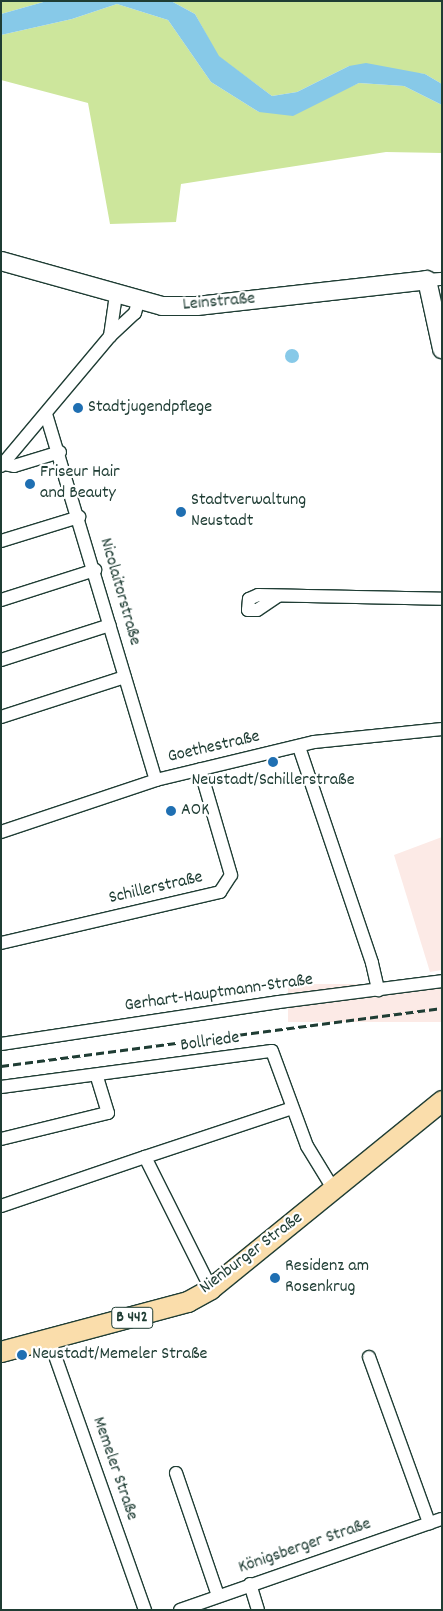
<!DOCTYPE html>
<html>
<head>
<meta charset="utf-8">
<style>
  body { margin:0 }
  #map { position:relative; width:443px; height:1611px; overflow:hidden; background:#fff; font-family:Dekko,sans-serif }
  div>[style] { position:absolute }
  .built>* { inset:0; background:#fceae6; transform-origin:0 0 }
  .green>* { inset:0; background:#cde69c }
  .water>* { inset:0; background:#87c9e8 }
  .round { border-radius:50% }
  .roads { filter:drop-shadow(1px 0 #1f3d34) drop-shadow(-1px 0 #1f3d34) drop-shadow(0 1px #1f3d34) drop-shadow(0 -1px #1f3d34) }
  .street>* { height:12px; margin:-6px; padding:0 6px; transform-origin:6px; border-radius:6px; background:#fff }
  .secondary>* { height:18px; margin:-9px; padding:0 9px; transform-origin:9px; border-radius:9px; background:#fff }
  .primary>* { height:20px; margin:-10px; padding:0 10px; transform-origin:10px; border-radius:10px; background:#faddab }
  .rail>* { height:3px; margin-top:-1.5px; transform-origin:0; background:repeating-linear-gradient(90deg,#1f3d34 0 8px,transparent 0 12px) }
  .dots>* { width:14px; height:14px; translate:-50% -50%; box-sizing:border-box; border:2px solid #fff; border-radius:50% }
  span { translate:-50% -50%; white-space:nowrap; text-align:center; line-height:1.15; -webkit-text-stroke:4.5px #fff; paint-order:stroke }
  .shield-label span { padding:1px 4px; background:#fff; border:1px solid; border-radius:4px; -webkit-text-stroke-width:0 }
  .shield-label { font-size:16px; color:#1f3d34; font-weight:700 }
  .street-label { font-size:18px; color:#1f3d34 }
  .poi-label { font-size:18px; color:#1f3d34 }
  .left { translate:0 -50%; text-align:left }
  .frame { position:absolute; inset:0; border:2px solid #1f3d34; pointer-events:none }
</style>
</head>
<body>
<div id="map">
  <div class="built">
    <i style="clip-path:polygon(442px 837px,442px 970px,430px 972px,394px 855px)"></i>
    <i style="left:442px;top:984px;width:38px;height:154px;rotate:90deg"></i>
  </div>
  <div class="green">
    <i style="clip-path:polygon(1px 1px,47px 1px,1px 14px)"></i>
    <i style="clip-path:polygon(171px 1px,442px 1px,442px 84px,425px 74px,349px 66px,297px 92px,272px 96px,218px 56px,195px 14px)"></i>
    <i style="clip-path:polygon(117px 4px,168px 20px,211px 82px,259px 112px,329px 96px,359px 83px,404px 86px,442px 105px,442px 153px,386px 152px,181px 184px,176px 222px,110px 224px,88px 103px,1px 80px,1px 35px,72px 19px)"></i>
  </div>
  <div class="water">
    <i style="clip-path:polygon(47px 1px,171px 1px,195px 14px,219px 56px,272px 96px,297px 92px,349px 66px,366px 63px,425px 74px,442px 84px,442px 105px,404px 86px,359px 83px,293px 116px,259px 112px,211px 82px,168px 20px,117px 4px,72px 19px,1px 35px,1px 14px)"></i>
    <i class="round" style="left:285px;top:349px;width:14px;height:14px"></i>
  </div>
  <div class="roads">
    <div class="street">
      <i style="left:427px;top:280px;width:15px;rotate:-4deg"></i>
      <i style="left:110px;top:336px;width:41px;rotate:-81.7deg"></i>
      <i style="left:46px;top:414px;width:382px;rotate:73.3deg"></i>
      <i style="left:4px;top:464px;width:10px;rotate:11deg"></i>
      <i style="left:14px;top:466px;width:48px;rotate:-16.9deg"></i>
      <i style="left:1px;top:466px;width:170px;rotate:-50deg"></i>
      <i style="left:110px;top:336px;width:34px;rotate:-43deg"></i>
      <i style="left:135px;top:313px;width:11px;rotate:-75deg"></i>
      <i style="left:1px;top:541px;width:82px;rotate:-17.1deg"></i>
      <i style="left:278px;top:596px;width:25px;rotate:146deg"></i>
      <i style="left:257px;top:610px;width:9px;rotate:180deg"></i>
      <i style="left:248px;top:610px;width:11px;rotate:-85deg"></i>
      <i style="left:249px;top:599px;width:10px;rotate:-24deg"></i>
      <i style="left:258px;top:595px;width:184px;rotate:1.2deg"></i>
      <i style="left:1px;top:600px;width:99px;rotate:-17.7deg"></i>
      <i style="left:1px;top:660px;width:114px;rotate:-17.8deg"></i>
      <i style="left:1px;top:717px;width:130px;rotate:-17.9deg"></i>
      <i style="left:299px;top:747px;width:228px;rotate:71.3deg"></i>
      <i style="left:372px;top:963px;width:28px;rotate:77deg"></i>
      <i style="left:1px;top:832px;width:163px;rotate:-18.5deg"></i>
      <i style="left:156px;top:780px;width:163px;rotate:-13.5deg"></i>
      <i style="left:314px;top:742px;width:129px;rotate:-5.8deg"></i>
      <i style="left:1px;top:943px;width:225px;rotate:-13.1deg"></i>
      <i style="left:220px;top:892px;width:20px;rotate:-57deg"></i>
      <i style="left:231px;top:875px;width:110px;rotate:-106.3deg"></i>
      <i style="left:1px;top:1044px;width:281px;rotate:-8.6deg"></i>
      <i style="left:279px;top:1002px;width:164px;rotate:-7.3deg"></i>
      <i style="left:1px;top:1087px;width:273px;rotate:-7.6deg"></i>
      <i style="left:272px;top:1051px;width:101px;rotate:69.8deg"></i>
      <i style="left:307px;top:1146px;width:52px;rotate:58.5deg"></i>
      <i style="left:1px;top:1139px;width:110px;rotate:-13.7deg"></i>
      <i style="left:108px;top:1113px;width:38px;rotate:-107deg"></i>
      <i style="left:145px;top:1157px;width:155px;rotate:-18.4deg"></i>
      <i style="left:1px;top:1206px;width:152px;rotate:-18.8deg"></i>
      <i style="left:145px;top:1157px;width:148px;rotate:63.4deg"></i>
      <i style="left:49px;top:1339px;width:288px;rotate:70.5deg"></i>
      <i style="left:369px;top:1357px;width:177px;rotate:70.1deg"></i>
      <i style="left:176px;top:1473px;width:130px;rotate:71.1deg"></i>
      <i style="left:250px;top:1584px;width:27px;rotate:73deg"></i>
      <i style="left:180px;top:1610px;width:277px;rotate:-19.2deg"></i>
    </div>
    <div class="secondary">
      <i style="left:1px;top:261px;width:167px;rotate:15.6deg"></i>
      <i style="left:162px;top:306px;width:35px"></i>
      <i style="left:197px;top:306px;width:231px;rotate:-6.4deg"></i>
      <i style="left:427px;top:280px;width:71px;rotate:77.7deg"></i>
    </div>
    <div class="primary">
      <i style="left:1px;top:1352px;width:194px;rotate:-15deg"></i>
      <i style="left:188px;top:1302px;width:26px;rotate:-29deg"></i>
      <i style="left:211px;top:1289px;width:298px;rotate:-39.1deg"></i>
    </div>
  </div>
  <div class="rail">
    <i style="left:1px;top:1066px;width:445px;rotate:-7.5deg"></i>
  </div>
  <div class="dots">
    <i style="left:78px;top:408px;background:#1f6fb2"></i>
    <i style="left:30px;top:484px;background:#1f6fb2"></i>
    <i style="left:181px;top:512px;background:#1f6fb2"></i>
    <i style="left:273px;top:762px;background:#1f6fb2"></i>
    <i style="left:171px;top:811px;background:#1f6fb2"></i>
    <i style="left:275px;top:1278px;background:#1f6fb2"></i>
    <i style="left:22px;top:1355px;background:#1f6fb2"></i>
  </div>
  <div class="shield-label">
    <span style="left:132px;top:1318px">B 442</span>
  </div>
  <div class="street-label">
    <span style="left:219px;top:303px;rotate:-5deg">Leinstraße</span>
    <span style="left:119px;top:592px;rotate:74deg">Nicolaitorstraße</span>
    <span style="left:214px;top:748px;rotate:-13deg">Goethestraße</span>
    <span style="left:156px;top:889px;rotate:-13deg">Schillerstraße</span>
    <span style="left:219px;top:994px;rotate:-8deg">Gerhart-Hauptmann-Straße</span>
    <span style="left:210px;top:1043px;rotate:-8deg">Bollriede</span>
    <span style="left:252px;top:1254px;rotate:-37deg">Nienburger Straße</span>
    <span style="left:114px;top:1469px;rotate:71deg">Memeler Straße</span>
    <span style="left:305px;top:1547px;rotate:-19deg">Königsberger Straße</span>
  </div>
  <div class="poi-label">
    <span class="left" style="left:88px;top:408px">Stadtjugendpflege</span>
    <span class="left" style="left:40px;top:484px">Friseur Hair<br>and Beauty</span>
    <span class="left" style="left:191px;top:512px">Stadtverwaltung<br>Neustadt</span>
    <span style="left:273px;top:781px">Neustadt/Schillerstraße</span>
    <span class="left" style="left:181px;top:811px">AOK</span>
    <span class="left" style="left:285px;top:1278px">Residenz am<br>Rosenkrug</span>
    <span class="left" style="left:32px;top:1355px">Neustadt/Memeler Straße</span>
  </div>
  <div class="frame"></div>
</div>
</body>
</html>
